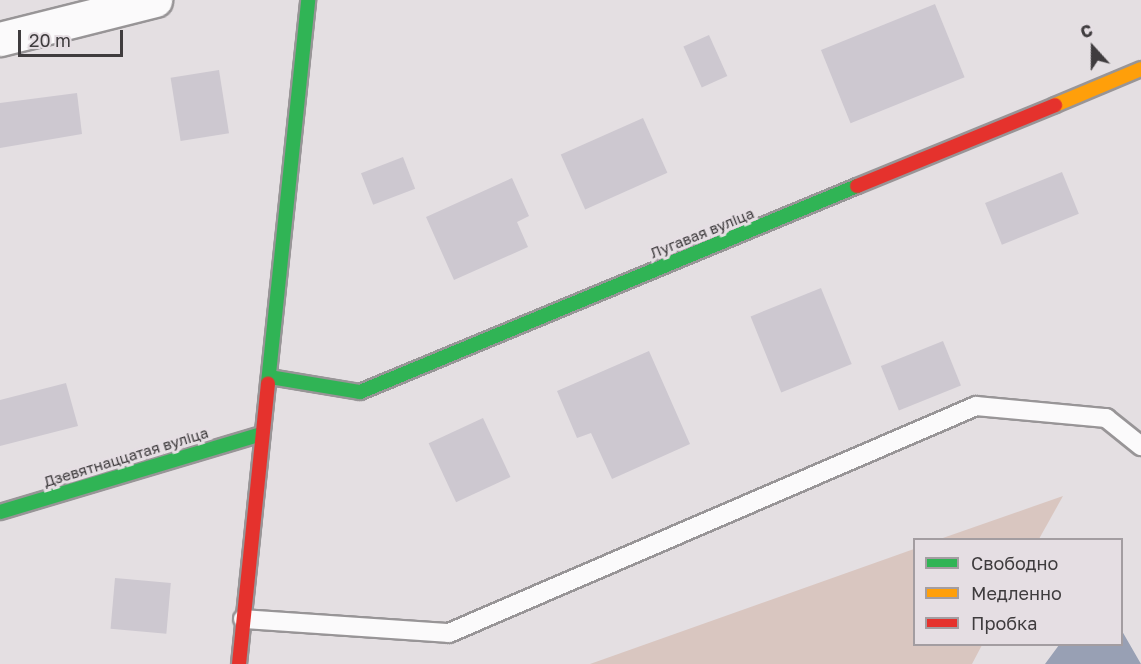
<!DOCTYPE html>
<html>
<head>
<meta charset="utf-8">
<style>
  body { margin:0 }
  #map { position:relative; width:1141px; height:664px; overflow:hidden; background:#e4dfe2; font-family:"Golos Text",sans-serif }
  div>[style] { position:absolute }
  .green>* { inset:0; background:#d9c6c0 }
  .water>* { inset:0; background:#98a0b4 }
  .building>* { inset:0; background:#cdc8d0; transform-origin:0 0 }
  .roads { filter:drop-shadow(2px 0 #989597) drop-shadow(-2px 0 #989597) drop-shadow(0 2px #989597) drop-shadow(0 -2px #989597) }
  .lane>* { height:18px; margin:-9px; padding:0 9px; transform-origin:9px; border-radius:9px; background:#fbfafb }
  .street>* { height:33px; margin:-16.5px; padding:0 16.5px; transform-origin:16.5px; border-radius:16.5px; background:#fbfafb }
  .fast>* { height:14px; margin:-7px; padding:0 7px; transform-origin:7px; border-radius:7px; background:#30b455 }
  .slow>* { height:14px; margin:-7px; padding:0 7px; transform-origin:7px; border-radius:7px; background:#ff9f0a }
  .jam>* { height:14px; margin:-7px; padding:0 7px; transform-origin:7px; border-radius:7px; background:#e5322d }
  span { translate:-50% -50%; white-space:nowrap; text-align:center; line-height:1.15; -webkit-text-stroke:6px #e5dee3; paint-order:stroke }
  .street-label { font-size:15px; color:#3f3c3e }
  .legend { position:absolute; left:913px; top:538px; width:210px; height:108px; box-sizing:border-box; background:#e5dee3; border:2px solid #a39da1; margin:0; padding:8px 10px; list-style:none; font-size:18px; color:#3f3c3e }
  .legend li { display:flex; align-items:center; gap:12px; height:30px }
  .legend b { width:30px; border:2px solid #a39da1 }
  .north { position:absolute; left:1063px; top:18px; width:60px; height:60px; -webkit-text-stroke:4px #e5dee3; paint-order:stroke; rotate:339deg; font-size:16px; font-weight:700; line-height:24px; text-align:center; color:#3f3c3e }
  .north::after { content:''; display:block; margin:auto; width:21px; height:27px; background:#3f3c3e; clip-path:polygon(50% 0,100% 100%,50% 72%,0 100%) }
  .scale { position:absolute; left:18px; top:30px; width:105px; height:27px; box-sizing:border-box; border:3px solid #3f3c3e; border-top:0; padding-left:8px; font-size:18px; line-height:21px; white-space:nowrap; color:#3f3c3e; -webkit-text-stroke:4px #e5dee3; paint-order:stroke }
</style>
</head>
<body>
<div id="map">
  <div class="green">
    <i style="clip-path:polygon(1063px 496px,1039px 539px,940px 539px)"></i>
    <i style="clip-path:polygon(914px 549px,914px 644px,982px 645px,972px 664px,590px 664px)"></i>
  </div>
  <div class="water">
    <i style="clip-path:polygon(1122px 631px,1141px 664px,1045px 664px,1059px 645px,1122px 644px)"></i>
  </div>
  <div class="building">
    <i style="left:935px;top:4px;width:79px;height:123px;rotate:68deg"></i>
    <i style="left:709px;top:35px;width:45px;height:28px;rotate:66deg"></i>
    <i style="left:219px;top:70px;width:64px;height:49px;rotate:81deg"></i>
    <i style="clip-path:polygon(77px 93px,82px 134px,0 148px,0 103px)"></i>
    <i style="left:643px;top:118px;width:60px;height:90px;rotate:66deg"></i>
    <i style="left:403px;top:157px;width:34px;height:45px;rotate:69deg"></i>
    <i style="left:1062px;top:172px;width:45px;height:83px;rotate:68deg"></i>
    <i style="clip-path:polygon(512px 178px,529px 216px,517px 222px,528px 247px,454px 280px,426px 217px)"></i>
    <i style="left:821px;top:288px;width:82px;height:76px;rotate:68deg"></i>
    <i style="left:943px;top:341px;width:48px;height:67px;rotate:68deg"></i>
    <i style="clip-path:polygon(649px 351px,690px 444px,612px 479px,591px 433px,577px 438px,557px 391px)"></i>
    <i style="clip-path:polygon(66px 383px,78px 426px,0 446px,0 400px)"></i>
    <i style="left:483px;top:418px;width:65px;height:60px;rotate:65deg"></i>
    <i style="left:115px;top:578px;width:56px;height:51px;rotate:5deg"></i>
  </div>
  <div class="roads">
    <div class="lane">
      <i style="left:243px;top:619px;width:206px;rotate:3.9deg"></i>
      <i style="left:449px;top:633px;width:574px;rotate:-23.3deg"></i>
      <i style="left:976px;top:406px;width:131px;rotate:5.3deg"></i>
      <i style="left:1106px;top:418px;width:45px;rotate:38.7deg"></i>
    </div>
    <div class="street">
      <i style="left:0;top:39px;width:160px;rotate:-14.1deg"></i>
    </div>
    <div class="fast">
      <i style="left:270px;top:377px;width:91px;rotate:9.5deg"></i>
      <i style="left:360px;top:392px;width:538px;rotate:-22.51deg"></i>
      <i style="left:268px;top:383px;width:385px;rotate:-84deg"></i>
      <i style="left:0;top:512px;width:273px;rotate:-16.6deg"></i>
    </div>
    <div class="slow">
      <i style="left:1055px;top:105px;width:93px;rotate:-22.7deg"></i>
    </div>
    <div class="jam">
      <i style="left:857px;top:186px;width:214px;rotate:-22.2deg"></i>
      <i style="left:239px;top:664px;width:282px;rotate:-84.1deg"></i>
    </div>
  </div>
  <div class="street-label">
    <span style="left:702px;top:233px;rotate:-22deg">Лугавая вуліца</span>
    <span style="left:126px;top:457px;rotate:-17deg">Дзевятнаццатая вуліца</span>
  </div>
  <ul class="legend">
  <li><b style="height:8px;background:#30b455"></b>Свободно</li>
  <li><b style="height:8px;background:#ff9f0a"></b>Медленно</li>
  <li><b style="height:8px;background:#e5322d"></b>Пробка</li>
  </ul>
  <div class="north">С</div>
  <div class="scale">20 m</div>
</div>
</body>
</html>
